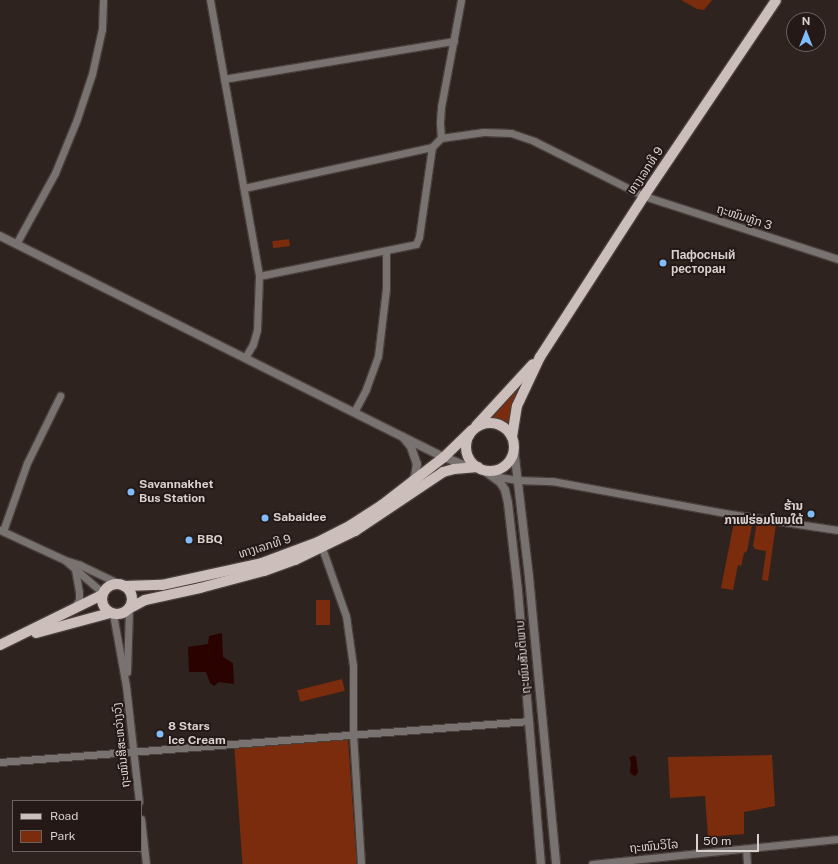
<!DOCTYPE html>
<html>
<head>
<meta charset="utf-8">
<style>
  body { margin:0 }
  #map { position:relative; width:838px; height:864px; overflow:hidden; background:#2e231f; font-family:"Public Sans","Noto Sans Lao",sans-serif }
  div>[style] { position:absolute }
  .green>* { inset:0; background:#7b2c0c; transform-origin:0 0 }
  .water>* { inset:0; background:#2a0200 }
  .roads { filter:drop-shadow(1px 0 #493f3b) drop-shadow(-1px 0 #493f3b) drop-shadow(0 1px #493f3b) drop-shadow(0 -1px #493f3b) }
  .minor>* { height:7px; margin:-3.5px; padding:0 3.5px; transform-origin:3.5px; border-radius:3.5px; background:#787270 }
  .tertiary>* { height:8px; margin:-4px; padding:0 4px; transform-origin:4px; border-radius:4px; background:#787270 }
  .primary>* { height:10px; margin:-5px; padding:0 5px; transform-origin:5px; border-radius:5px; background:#ccbfbb }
  .primary>.ring { margin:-5px; padding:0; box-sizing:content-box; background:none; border:10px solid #ccbfbb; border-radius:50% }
  .dots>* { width:11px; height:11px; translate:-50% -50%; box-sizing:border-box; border:2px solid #241916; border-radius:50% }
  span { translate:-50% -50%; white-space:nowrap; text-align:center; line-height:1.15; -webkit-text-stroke:4px #241916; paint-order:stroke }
  .street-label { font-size:12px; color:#d9d1cf }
  .poi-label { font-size:12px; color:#d9d1cf; font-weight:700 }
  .left { translate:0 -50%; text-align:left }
  .right { translate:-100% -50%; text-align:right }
  .legend { position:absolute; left:12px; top:800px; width:130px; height:52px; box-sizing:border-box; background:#241916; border:1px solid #6c6360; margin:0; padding:5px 7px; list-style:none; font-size:12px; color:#d9d1cf }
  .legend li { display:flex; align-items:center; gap:8px; height:20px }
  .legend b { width:20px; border:1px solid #6c6360 }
  .north { position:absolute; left:786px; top:12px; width:40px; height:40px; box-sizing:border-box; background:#241916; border:1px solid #6c6360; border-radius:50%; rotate:0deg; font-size:11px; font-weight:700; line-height:16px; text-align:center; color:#d9d1cf }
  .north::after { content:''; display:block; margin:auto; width:14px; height:18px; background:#81bdfa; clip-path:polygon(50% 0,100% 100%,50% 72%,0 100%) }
  .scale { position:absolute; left:696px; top:834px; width:63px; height:18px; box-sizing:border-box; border:2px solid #d9d1cf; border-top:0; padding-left:5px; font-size:12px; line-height:14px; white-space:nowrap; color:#d9d1cf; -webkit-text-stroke:3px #241916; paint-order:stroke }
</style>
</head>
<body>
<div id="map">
  <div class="green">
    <i style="clip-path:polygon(681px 0,712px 0,704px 10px,697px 9px)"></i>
    <i style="left:289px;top:239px;width:7px;height:17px;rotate:82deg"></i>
    <i style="clip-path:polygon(519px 386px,512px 405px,508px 426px,491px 419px)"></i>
    <i style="clip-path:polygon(735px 517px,753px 520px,747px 551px,744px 553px,741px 566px,738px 565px,733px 590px,721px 588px)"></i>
    <i style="clip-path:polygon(757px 521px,776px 524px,768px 581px,762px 580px,766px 551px,755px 549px,753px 546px)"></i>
    <i style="left:316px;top:600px;width:14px;height:25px"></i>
    <i style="left:342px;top:679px;width:12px;height:46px;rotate:76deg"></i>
    <i style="left:348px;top:739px;width:125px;height:114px;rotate:86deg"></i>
    <i style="clip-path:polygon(772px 755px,775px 806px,744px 812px,744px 834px,708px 837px,705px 796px,670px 798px,668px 757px)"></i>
  </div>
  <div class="water">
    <i style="clip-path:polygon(222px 633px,223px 657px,233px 663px,234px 684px,219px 682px,214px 686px,210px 683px,206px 672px,189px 672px,188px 647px,208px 644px,209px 636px)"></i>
    <i style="clip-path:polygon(634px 755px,636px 757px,638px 772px,635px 776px,630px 773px,631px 762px,629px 758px)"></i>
  </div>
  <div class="roads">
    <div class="minor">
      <i style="left:210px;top:0;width:280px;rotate:79.9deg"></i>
      <i style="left:259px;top:276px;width:54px;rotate:92.1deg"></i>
      <i style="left:257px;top:330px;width:15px;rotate:106deg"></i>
      <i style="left:253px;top:344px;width:16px;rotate:120deg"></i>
      <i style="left:224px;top:79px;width:233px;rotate:-9.4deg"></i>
      <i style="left:441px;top:138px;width:43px;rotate:-7.9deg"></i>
      <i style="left:484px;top:132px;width:27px;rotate:2deg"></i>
      <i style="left:511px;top:133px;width:24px;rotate:19deg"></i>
      <i style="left:534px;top:141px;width:123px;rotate:26.6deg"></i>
      <i style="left:644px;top:196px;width:204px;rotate:18deg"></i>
      <i style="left:244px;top:188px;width:192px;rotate:-12.3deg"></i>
      <i style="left:16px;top:244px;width:81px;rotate:-61.2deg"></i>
      <i style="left:55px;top:173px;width:58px;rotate:-67.8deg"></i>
      <i style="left:77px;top:119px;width:47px;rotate:-71.6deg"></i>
      <i style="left:92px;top:74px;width:46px;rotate:-77.5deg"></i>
      <i style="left:102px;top:29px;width:29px;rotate:-88deg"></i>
      <i style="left:259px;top:276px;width:160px;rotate:-11.5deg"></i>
      <i style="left:416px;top:244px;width:8px;rotate:-67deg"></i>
      <i style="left:419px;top:237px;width:91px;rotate:-81.8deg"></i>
      <i style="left:432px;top:147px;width:13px;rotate:-45deg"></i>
      <i style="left:441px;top:138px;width:16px;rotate:-94deg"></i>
      <i style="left:440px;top:122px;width:15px;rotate:-86deg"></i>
      <i style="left:441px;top:107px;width:109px;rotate:-79.4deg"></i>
      <i style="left:354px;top:412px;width:26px;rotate:-62deg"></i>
      <i style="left:366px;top:389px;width:35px;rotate:-70deg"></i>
      <i style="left:378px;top:356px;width:67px;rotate:-83.2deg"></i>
      <i style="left:386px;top:289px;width:38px;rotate:-90deg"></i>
      <i style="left:494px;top:476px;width:23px;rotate:10deg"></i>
      <i style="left:517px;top:480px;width:35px;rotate:2deg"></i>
      <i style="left:552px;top:481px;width:175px;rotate:10.5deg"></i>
      <i style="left:724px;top:513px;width:115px;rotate:8.5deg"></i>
      <i style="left:0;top:530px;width:72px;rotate:24.8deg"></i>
      <i style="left:65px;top:560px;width:16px;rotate:18deg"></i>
      <i style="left:80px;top:565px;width:44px;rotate:25.4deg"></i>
      <i style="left:3px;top:531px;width:72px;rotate:-70.6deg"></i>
      <i style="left:27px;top:463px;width:75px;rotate:-63.8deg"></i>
      <i style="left:322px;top:548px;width:72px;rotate:70.6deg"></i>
      <i style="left:346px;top:616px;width:50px;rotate:82deg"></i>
      <i style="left:353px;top:666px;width:68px;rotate:90deg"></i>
      <i style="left:353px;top:734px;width:130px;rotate:86.5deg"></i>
      <i style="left:66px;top:561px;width:49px;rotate:40.9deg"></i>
      <i style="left:73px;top:609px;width:11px;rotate:-56deg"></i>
      <i style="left:79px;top:600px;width:8px;rotate:-90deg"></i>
      <i style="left:79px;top:592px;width:22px;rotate:-100deg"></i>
      <i style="left:113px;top:614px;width:73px;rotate:79.8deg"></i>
      <i style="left:126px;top:686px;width:116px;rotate:83.6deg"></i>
      <i style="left:127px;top:672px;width:63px;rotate:-88.2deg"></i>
      <i style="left:0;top:762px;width:531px;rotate:-4.43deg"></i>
      <i style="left:141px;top:819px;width:45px;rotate:83.7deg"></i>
      <i style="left:746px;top:849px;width:15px;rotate:86deg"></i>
      <i style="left:592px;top:864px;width:247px;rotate:-5.8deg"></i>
    </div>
    <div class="tertiary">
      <i style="left:0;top:236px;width:496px;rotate:26.5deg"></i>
      <i style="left:444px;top:457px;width:27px;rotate:22deg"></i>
      <i style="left:403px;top:437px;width:13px;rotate:51deg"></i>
      <i style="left:411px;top:447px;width:18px;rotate:71deg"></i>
      <i style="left:417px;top:464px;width:12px;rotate:99deg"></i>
      <i style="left:415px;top:476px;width:6px;rotate:121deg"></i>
      <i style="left:514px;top:449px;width:129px;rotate:83.3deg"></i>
      <i style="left:529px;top:577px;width:288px;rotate:84.6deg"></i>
      <i style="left:482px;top:469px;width:22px;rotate:36deg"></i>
      <i style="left:500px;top:482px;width:9px;rotate:58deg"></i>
      <i style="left:505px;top:490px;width:13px;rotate:77deg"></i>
      <i style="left:508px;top:503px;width:89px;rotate:83.5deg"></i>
      <i style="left:518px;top:591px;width:274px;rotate:85.2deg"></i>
    </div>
    <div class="primary">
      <i class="ring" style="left:466px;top:423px;width:38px;height:38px"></i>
      <i style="left:476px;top:426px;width:84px;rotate:-47.4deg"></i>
      <i style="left:512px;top:437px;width:31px;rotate:-81deg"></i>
      <i style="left:517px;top:406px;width:54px;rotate:-64.9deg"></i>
      <i style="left:540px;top:357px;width:192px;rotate:-57.1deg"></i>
      <i style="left:644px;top:196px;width:236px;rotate:-56deg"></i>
      <i class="ring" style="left:102px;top:584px;width:20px;height:20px"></i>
      <i style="left:124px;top:586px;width:38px;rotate:-2deg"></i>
      <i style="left:162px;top:585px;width:102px;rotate:-12.4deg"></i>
      <i style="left:262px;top:563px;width:60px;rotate:-20.6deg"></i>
      <i style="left:318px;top:542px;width:37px;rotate:-27deg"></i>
      <i style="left:351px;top:525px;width:37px;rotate:-33deg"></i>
      <i style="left:382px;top:505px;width:78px;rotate:-37.7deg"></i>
      <i style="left:444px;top:457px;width:39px;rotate:-44deg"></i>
      <i style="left:130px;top:608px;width:17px;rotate:-28deg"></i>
      <i style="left:145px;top:600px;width:56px;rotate:-12.3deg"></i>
      <i style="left:200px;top:588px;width:66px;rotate:-14.9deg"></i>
      <i style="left:264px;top:571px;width:33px;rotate:-20deg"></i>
      <i style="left:295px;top:560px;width:67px;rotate:-25.8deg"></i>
      <i style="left:355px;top:531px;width:106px;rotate:-33.8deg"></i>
      <i style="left:443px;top:472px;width:11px;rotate:-15deg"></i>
      <i style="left:454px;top:469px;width:24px;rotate:-5deg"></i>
      <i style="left:36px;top:633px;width:77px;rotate:-15.1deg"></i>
      <i style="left:0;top:645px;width:114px;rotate:-26.1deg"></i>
    </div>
  </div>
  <div class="dots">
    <i style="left:663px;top:263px;background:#81bdfa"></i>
    <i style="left:131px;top:492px;background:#81bdfa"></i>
    <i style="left:811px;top:514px;background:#81bdfa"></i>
    <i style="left:265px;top:518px;background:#81bdfa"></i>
    <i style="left:189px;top:540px;background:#81bdfa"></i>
    <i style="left:160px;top:734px;background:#81bdfa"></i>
  </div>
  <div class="street-label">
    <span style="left:646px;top:171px;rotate:-56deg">ທາງເລກທີ 9</span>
    <span style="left:744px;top:218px;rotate:18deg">ຖະໜົນຫຼັກ 3</span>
    <span style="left:265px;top:547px;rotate:-17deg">ທາງເລກທີ 9</span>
    <span style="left:524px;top:657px;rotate:-95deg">ຖະໜົນສັນຕິພາບ</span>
    <span style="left:122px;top:745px;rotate:-96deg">ຖະໜົນສີສະຫວ່າງວົງ</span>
    <span style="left:654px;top:847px;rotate:-5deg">ຖະໜົນວິໄລ</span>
  </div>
  <div class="poi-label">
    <span class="left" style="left:671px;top:263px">Пафосный<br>ресторан</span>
    <span class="left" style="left:139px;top:492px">Savannakhet<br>Bus Station</span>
    <span class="right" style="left:803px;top:514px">ຮ້ານ<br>ກາເຟຮ່ອມໂພນໃຕ້</span>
    <span class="left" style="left:273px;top:518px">Sabaidee</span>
    <span class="left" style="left:197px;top:540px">BBQ</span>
    <span class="left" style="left:168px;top:734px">8 Stars<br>Ice Cream</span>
  </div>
  <ul class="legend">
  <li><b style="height:5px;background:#ccbfbb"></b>Road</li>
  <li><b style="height:11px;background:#7b2c0c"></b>Park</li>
  </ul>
  <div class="north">N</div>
  <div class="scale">50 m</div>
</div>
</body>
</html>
